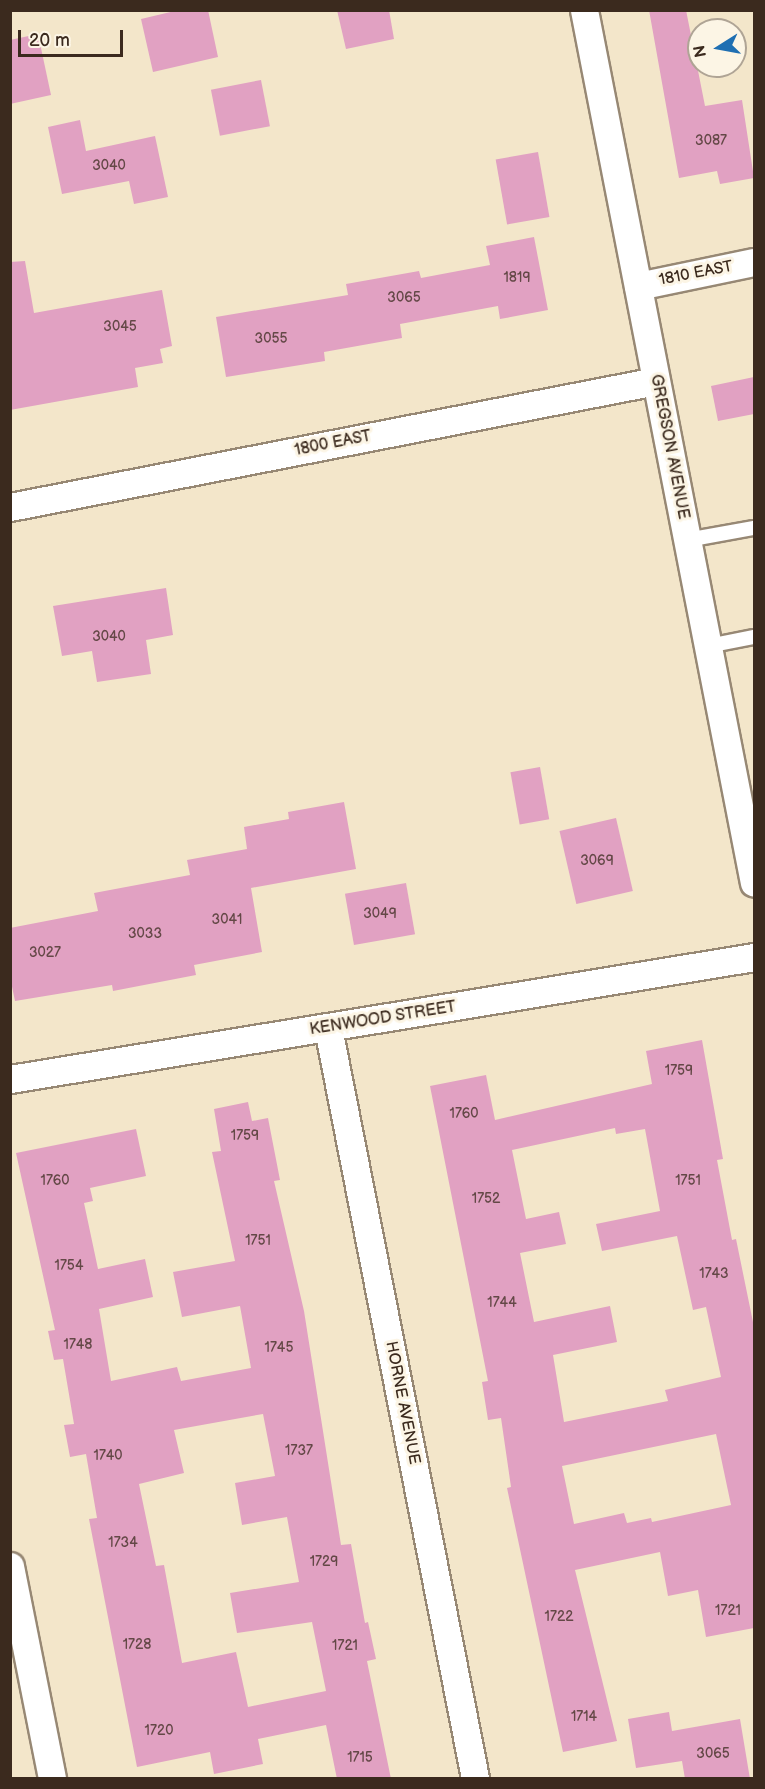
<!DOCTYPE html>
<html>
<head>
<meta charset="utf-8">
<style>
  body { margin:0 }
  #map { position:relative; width:765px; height:1789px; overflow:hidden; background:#f3e6ca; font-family:"Balsamiq Sans",sans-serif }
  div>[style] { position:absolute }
  .building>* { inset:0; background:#e1a1c2; transform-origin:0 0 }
  .roads { filter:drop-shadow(2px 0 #978874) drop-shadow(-2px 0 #978874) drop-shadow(0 2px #978874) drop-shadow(0 -2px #978874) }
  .service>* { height:14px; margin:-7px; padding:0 7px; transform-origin:7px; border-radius:7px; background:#fff }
  .minor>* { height:27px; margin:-13.5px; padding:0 13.5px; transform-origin:13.5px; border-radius:13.5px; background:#fff }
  span { translate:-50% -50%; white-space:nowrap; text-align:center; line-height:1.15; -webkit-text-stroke:6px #fcf5e5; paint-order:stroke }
  .number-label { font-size:14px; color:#644847 }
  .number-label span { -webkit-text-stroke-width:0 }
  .street-label { font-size:16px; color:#3b2a1e }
  .frame { position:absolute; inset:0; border:12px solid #3b2a1e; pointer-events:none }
  .north { position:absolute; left:687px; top:18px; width:60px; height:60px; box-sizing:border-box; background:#fcf5e5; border:2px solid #afa495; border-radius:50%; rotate:259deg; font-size:16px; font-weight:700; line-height:24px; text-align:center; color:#3b2a1e }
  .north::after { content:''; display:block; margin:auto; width:21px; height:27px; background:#1f6fb2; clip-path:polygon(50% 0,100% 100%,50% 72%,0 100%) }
  .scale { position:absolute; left:18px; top:30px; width:105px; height:27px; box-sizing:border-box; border:3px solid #3b2a1e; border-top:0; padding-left:8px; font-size:18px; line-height:21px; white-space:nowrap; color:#3b2a1e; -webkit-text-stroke:4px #fcf5e5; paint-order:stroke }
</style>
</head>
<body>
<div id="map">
  <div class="building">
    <i style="clip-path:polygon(179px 10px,208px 10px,218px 57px,153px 72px,141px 19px)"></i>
    <i style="clip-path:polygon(337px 10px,389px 10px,394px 39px,346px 49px)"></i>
    <i style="clip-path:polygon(649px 10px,686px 10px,705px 106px,742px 100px,754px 178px,720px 184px,717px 171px,679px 178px)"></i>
    <i style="clip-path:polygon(38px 34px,51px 95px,10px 104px,10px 40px)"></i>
    <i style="left:261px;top:80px;width:47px;height:51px;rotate:79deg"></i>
    <i style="clip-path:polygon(80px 120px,86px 151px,155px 136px,168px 197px,134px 204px,129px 181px,62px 194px,48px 127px)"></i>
    <i style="left:538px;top:152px;width:66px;height:43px;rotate:80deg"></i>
    <i style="clip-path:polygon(534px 237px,548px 310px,500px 319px,498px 306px,400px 324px,402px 338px,324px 352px,325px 361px,226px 377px,216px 317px,348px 295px,346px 284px,419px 271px,421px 278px,490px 265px,486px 246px)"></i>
    <i style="clip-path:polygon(25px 261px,34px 313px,162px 290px,172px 346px,160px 349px,163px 363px,135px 368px,138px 387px,10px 410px,10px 262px)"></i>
    <i style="clip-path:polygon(754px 377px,754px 414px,718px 421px,711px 386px)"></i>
    <i style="clip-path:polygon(166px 588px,173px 635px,146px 640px,151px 674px,97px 682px,92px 651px,62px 656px,53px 606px)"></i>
    <i style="left:540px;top:767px;width:53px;height:30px;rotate:80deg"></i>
    <i style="clip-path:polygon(344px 802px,356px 869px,251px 888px,262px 952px,194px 965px,196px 975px,113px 991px,112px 985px,15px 1001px,10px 977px,10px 928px,98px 911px,94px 893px,190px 875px,187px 860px,247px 849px,244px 827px,289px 819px,288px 812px)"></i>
    <i style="left:616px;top:818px;width:75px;height:58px;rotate:77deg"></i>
    <i style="left:406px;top:883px;width:52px;height:62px;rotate:80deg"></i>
    <i style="clip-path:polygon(evenodd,702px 1040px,723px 1159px,717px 1160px,732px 1240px,736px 1239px,754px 1327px,754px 1628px,706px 1637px,698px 1590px,668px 1596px,660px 1552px,575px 1570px,617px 1741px,563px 1752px,507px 1488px,511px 1487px,501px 1418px,488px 1420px,482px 1382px,488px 1381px,430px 1086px,486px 1075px,495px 1120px,652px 1084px,646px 1051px,702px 1040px,615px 1128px,616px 1134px,645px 1129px,660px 1211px,596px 1224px,602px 1251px,677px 1236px,693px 1310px,706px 1307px,721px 1377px,665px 1390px,668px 1401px,564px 1422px,553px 1355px,617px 1342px,610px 1306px,534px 1322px,520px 1253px,566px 1244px,559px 1212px,526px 1219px,512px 1150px,615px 1128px,702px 1040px,716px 1434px,731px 1505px,652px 1522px,651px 1518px,627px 1523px,624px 1513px,574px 1524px,562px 1466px,716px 1434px)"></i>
    <i style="clip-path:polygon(evenodd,248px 1102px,252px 1121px,268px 1118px,280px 1180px,274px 1181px,304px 1311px,341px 1545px,351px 1544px,365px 1623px,368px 1622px,376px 1659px,367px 1661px,391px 1779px,337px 1779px,326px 1725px,258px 1739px,263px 1764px,214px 1774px,210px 1752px,137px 1767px,89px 1519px,97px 1518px,86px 1454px,70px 1457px,64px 1425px,74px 1424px,63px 1359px,54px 1360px,48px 1331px,55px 1330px,16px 1153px,136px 1129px,146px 1176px,90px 1188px,93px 1201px,84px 1203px,98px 1269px,145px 1259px,153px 1297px,99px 1309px,111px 1381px,177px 1367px,181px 1381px,251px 1368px,240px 1306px,182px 1317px,173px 1272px,235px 1261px,212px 1152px,221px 1151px,214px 1109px,248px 1102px,263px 1414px,275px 1476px,235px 1483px,242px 1525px,287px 1517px,299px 1582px,230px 1593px,237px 1633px,312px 1622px,326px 1691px,248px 1707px,236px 1652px,182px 1663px,164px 1565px,156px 1566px,139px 1484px,184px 1473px,174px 1430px,263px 1414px)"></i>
    <i style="clip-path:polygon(669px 1712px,672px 1731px,740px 1719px,750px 1779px,685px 1779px,682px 1761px,636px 1768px,628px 1719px)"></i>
  </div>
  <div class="roads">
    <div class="service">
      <i style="left:687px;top:540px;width:68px;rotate:-10.2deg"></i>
      <i style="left:708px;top:646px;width:47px;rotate:-11.1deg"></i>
    </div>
    <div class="minor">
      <i style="left:584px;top:10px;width:889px;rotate:78.98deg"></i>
      <i style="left:638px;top:286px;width:118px;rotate:-11.7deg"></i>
      <i style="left:10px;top:507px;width:658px;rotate:-11.04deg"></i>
      <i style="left:328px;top:1028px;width:764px;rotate:78.91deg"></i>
      <i style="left:10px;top:1079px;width:754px;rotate:-9.31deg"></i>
      <i style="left:10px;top:1566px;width:216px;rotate:78.8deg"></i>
    </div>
  </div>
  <div class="number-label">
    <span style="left:711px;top:141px">3087</span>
    <span style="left:109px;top:166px">3040</span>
    <span style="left:517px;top:278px">1819</span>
    <span style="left:404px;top:298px">3065</span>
    <span style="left:120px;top:327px">3045</span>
    <span style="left:271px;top:339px">3055</span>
    <span style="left:109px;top:637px">3040</span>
    <span style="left:597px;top:861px">3069</span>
    <span style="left:380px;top:914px">3049</span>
    <span style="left:227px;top:920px">3041</span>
    <span style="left:145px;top:934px">3033</span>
    <span style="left:45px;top:953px">3027</span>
    <span style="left:679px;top:1071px">1759</span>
    <span style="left:464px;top:1114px">1760</span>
    <span style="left:245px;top:1136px">1759</span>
    <span style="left:55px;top:1181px">1760</span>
    <span style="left:688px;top:1181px">1751</span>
    <span style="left:486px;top:1199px">1752</span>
    <span style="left:258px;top:1241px">1751</span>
    <span style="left:69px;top:1266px">1754</span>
    <span style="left:714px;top:1274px">1743</span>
    <span style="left:502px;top:1303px">1744</span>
    <span style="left:78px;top:1345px">1748</span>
    <span style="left:279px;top:1348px">1745</span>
    <span style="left:299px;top:1451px">1737</span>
    <span style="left:108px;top:1456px">1740</span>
    <span style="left:123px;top:1543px">1734</span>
    <span style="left:324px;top:1562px">1729</span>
    <span style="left:728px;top:1611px">1721</span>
    <span style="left:559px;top:1617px">1722</span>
    <span style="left:137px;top:1645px">1728</span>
    <span style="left:345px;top:1646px">1721</span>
    <span style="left:584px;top:1717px">1714</span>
    <span style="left:159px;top:1731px">1720</span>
    <span style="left:713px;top:1754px">3065</span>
    <span style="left:360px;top:1758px">1715</span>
  </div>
  <div class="street-label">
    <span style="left:696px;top:274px;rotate:-11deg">1810 EAST</span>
    <span style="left:333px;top:444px;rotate:-11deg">1800 EAST</span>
    <span style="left:669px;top:447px;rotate:79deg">GREGSON AVENUE</span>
    <span style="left:383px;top:1019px;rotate:-9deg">KENWOOD STREET</span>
    <span style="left:402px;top:1403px;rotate:79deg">HORNE AVENUE</span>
  </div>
  <div class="frame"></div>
  <div class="north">N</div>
  <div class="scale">20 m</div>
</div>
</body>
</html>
